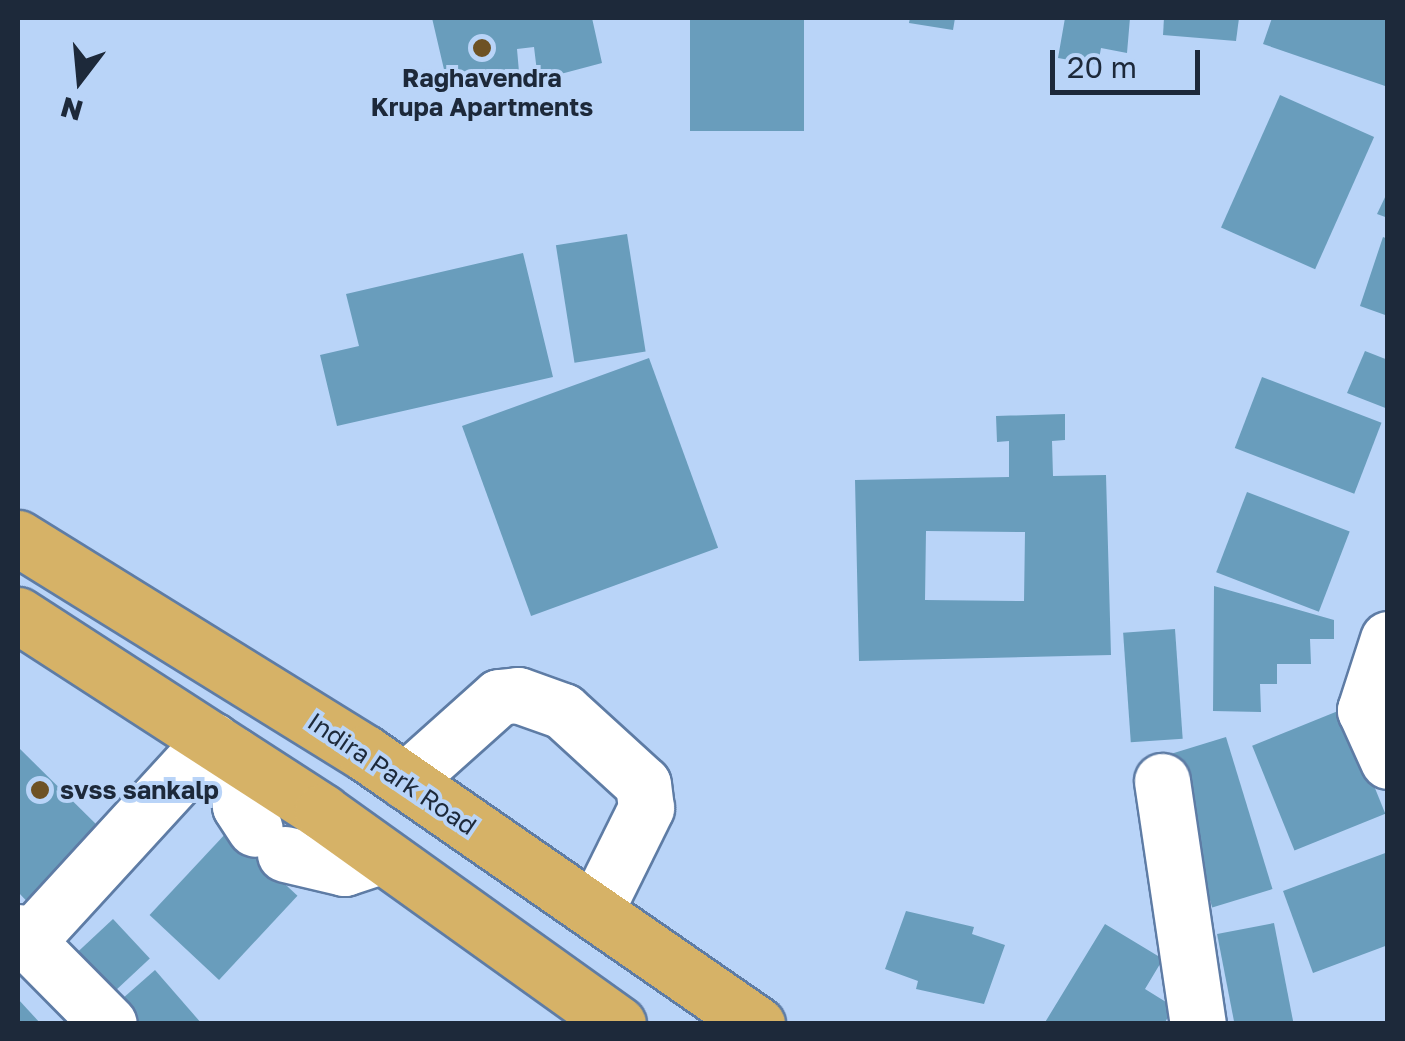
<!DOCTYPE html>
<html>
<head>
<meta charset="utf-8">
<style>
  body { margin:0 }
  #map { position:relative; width:1405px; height:1041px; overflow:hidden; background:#b9d4f8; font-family:"Golos Text",sans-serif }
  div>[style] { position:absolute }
  .building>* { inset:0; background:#699dbc; transform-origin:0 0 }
  .roads { filter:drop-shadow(2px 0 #5e7ca5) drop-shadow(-2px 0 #5e7ca5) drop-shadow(0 2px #5e7ca5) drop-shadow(0 -2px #5e7ca5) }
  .minor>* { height:55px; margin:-27.5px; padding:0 27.5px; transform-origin:27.5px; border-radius:27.5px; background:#fff }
  .major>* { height:55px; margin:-27.5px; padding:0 27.5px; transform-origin:27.5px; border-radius:27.5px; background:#d6b267 }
  .dots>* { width:28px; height:28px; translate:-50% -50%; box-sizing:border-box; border:5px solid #b9d4f8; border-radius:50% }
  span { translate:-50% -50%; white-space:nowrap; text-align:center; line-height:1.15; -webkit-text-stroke:8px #b9d4f8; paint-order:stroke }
  .poi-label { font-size:25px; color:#1d293a; font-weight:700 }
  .left { translate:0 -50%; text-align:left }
  .street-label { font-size:25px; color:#1d293a }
  .frame { position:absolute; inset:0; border:20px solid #1d293a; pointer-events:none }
  .north { position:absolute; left:30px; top:30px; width:100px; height:100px; -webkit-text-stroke:8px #b9d4f8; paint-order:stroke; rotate:196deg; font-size:28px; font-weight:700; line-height:40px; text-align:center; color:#1d293a }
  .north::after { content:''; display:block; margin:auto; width:35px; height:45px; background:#1d293a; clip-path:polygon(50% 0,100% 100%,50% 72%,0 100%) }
  .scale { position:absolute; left:1050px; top:50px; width:150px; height:45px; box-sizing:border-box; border:5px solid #1d293a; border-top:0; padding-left:12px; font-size:30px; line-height:35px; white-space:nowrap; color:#1d293a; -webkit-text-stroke:8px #b9d4f8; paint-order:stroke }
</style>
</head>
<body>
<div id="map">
  <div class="building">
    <i style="clip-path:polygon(432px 18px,592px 18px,602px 63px,538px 80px,534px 47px,517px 49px,519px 72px,446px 78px)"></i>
    <i style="left:690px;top:18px;width:114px;height:113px"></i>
    <i style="clip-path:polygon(910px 18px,955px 18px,953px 30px,909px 23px)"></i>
    <i style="clip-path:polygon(1065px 18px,1130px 18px,1127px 53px,1101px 48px,1098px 65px,1058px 58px)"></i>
    <i style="clip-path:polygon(1164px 18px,1239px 18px,1236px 41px,1163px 35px)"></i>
    <i style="clip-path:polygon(1272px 18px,1388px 18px,1388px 87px,1263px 44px)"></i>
    <i style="left:1280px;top:95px;width:103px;height:145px;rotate:24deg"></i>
    <i style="clip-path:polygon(1388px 191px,1388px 218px,1377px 214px)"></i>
    <i style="left:627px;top:234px;width:119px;height:72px;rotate:81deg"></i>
    <i style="clip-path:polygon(1383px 237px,1388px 239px,1388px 316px,1360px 306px)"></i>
    <i style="clip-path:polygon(523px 253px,553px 377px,337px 426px,320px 355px,359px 346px,346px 294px)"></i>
    <i style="clip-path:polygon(1365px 351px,1388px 360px,1388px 409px,1347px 393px)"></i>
    <i style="left:649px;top:358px;width:202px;height:199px;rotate:70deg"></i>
    <i style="left:1262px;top:377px;width:128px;height:76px;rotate:21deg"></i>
    <i style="clip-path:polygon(evenodd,1065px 414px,1065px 440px,1052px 441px,1053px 476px,1106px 475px,1111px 655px,859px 661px,855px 480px,1009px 477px,1009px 441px,997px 442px,996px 416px,1065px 414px,926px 531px,1025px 532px,1024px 601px,925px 600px,926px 531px)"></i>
    <i style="left:1247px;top:492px;width:110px;height:86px;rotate:21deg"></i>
    <i style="clip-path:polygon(1214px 586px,1334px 620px,1334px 639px,1310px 639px,1311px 664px,1277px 664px,1277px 684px,1260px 684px,1261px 712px,1213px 711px)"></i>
    <i style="left:1175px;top:629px;width:110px;height:52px;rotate:86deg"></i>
    <i style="left:1343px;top:709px;width:113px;height:98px;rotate:68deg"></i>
    <i style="left:1226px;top:737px;width:159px;height:63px;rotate:73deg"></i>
    <i style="clip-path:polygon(18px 747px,106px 834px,38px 913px,18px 892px)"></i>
    <i style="left:228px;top:831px;width:95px;height:115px;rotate:43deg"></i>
    <i style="clip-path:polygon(1388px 852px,1388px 945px,1313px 973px,1283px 891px)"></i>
    <i style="clip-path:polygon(906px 911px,974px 927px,972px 934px,1005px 945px,984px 1004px,916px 989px,918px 981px,885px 969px)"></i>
    <i style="left:113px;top:919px;width:54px;height:63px;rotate:47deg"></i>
    <i style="left:1274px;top:923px;width:103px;height:58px;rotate:79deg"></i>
    <i style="clip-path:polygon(1105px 924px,1163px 959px,1145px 989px,1174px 1007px,1164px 1024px,1044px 1024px)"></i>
    <i style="clip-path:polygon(155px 970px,202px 1024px,129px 1024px,114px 1006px)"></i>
    <i style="clip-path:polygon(18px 999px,41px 1024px,18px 1024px)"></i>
  </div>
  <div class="roads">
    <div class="minor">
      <i style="left:1388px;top:639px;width:75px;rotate:107.9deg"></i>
      <i style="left:1365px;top:710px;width:56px;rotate:65.7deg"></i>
      <i style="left:234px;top:755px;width:51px;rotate:83.3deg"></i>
      <i style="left:240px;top:806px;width:27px;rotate:57deg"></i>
      <i style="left:405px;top:781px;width:126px;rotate:-41.8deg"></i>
      <i style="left:499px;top:697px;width:19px;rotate:-6deg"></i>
      <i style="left:518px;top:695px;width:48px;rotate:19.6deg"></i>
      <i style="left:563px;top:711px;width:108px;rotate:42.4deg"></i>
      <i style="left:643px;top:784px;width:24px;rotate:83deg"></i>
      <i style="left:646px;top:808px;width:115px;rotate:116.3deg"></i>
      <i style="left:1162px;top:781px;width:246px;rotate:81.6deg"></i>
      <i style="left:285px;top:854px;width:61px;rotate:13.3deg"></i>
      <i style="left:344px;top:868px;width:39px;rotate:-18deg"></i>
      <i style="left:18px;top:932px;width:129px;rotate:45.3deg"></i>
      <i style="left:27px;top:942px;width:274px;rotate:-47.5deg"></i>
    </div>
    <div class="major">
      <i style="left:18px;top:538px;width:408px;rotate:31.8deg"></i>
      <i style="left:365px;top:753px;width:477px;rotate:34.7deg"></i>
      <i style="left:18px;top:615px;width:362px;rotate:32.9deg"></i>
      <i style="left:322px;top:812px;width:364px;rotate:35.6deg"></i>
    </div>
  </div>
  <div class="dots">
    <i style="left:482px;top:48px;background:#6e5225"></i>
    <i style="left:40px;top:790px;background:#6e5225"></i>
  </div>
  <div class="poi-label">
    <span style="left:482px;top:93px">Raghavendra<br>Krupa Apartments</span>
    <span class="left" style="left:60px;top:790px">svss sankalp</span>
  </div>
  <div class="street-label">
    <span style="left:392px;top:774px;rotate:34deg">Indira Park Road</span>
  </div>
  <div class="frame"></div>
  <div class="north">N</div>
  <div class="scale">20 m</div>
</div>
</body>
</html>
